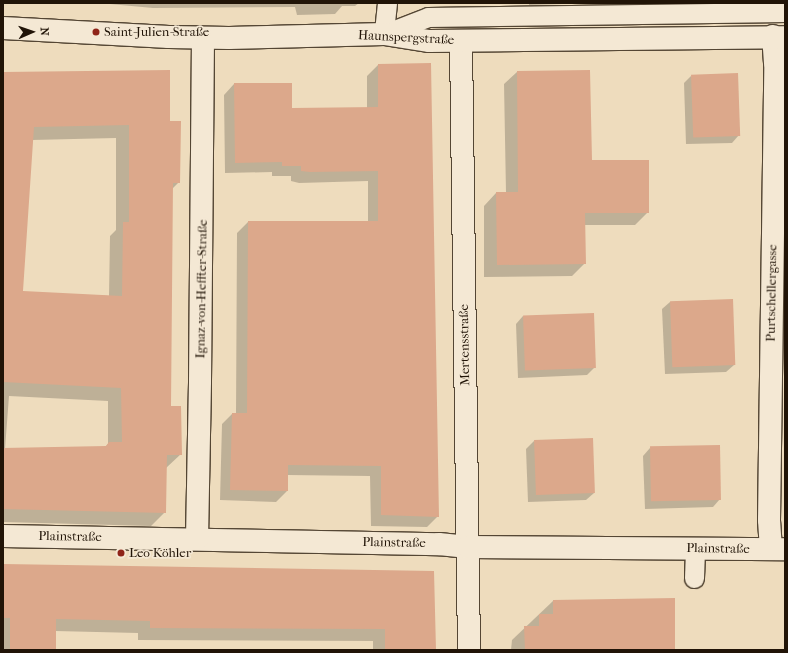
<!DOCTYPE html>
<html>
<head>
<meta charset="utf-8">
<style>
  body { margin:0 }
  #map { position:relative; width:788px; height:653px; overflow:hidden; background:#eedcbd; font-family:"IM FELL French Canon",serif }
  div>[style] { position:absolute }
  .shadow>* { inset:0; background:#0003 }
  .building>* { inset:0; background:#dca88b; transform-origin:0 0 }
  .roads { filter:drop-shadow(1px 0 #544634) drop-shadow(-1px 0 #544634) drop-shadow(0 1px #544634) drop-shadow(0 -1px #544634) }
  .service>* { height:19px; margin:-9.5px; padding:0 9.5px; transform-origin:9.5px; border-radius:9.5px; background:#f4e8d4 }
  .minor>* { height:22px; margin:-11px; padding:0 11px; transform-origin:11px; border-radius:11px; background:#f4e8d4 }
  .tertiary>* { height:22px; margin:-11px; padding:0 11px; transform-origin:11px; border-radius:11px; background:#f4e8d4 }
  .dots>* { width:11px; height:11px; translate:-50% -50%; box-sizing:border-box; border:2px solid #f4e8d4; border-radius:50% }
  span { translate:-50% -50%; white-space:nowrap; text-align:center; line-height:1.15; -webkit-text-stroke:3.5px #f4e8d4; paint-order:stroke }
  .poi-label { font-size:13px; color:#211407 }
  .left { translate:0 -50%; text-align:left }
  .street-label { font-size:13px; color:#211407 }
  .frame { position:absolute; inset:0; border:4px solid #211407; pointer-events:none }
  .north { position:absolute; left:12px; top:12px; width:40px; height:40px; -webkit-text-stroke:3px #f4e8d4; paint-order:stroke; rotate:88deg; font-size:11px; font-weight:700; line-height:16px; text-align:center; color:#211407 }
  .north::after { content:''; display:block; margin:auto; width:14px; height:18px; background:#211407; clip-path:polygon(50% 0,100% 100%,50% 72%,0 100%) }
</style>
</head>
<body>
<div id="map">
  <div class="shadow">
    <i style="clip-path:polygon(99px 3px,359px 3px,355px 6px,342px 6px,335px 14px,297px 15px,295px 7px,153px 8px)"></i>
    <i style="clip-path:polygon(410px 3px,473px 3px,472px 4px)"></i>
    <i style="clip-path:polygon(529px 3px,595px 3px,529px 5px)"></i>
    <i style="clip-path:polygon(676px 3px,745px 3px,743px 5px,676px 6px)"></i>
    <i style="clip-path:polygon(378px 65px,438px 516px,427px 527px,371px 526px,370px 476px,287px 475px,287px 491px,276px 502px,220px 500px,222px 424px,232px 414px,236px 414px,237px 233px,248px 222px,368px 222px,368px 181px,299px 183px,291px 181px,291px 176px,272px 176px,272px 172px,225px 173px,224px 95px,234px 84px,291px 109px,367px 108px,367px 76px)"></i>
    <i style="clip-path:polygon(589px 71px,591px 161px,648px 212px,635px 225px,584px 225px,585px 263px,572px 276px,484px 277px,484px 206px,496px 193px,506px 193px,504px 84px,517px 72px)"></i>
    <i style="clip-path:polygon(evenodd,3px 73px,169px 122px,179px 182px,172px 189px,170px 407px,181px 454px,166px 468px,165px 512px,151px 526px,3px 522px,3px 73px,116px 138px,116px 230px,110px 236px,109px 296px,22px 292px,32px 140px,116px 138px,3px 73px,9px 396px,108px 401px,108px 444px,105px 447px,5px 449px,9px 396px)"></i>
    <i style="clip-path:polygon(691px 76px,739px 135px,732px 143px,686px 144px,684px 83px)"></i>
    <i style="clip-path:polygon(732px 300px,734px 365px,726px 372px,665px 374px,662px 309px,670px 302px)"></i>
    <i style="clip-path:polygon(523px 316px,595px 367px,587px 375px,518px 378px,516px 324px)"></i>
    <i style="clip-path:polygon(534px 441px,594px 493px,586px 500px,528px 502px,526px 449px)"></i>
    <i style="clip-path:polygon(650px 448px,720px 499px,713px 507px,645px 509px,643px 456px)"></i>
    <i style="clip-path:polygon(3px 565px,433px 572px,435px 650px,373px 650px,373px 641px,138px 640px,138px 633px,55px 631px,55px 650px,3px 650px)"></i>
    <i style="clip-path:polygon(553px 601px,674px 650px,511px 650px,512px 640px)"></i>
  </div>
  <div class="building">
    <i style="clip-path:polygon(431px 63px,439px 517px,381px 515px,381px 466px,288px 465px,288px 491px,230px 490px,232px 413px,247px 413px,248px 221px,378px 221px,378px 171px,310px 172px,301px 171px,301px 166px,282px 166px,282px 162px,235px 163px,234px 83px,292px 83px,292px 108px,378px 107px,378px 64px)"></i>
    <i style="clip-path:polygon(evenodd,170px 70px,170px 121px,181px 121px,180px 183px,173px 183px,171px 406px,181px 406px,182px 455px,167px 455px,166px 513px,3px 509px,3px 448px,106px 446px,109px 442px,122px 442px,121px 388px,3px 382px,3px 72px,170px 70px,129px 125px,129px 222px,123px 222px,122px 296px,23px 291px,34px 127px,129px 125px)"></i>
    <i style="clip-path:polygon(590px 70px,592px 160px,649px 160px,649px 213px,585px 213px,586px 264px,497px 265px,496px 192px,518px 192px,517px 71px)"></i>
    <i style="left:738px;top:73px;width:63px;height:47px;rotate:88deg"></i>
    <i style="left:733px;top:299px;width:66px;height:63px;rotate:88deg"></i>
    <i style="left:594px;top:313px;width:55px;height:71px;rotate:88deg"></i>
    <i style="left:593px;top:438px;width:55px;height:59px;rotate:88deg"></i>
    <i style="left:720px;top:445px;width:55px;height:70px;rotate:89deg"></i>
    <i style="clip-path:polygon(3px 564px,434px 571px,436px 650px,385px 650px,385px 629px,150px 628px,150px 621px,56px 619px,56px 650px,10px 650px,10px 618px,3px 618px)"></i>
    <i style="clip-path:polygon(675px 598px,675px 650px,525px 650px,524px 626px,539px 626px,539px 614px,553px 614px,553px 600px)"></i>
  </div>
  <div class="roads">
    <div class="service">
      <i style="left:387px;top:3px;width:31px;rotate:96deg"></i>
      <i style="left:384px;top:34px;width:47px;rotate:-21.1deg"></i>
      <i style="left:428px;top:17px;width:357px;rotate:-0.8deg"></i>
      <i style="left:694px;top:578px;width:30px;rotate:-88deg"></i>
    </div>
    <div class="minor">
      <i style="left:461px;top:41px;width:609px;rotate:89.25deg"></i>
      <i style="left:3px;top:536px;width:436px;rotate:1.1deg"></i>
      <i style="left:439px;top:544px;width:29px;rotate:6deg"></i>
      <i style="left:468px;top:547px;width:317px;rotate:0.4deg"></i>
      <i style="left:197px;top:539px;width:158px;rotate:-88.9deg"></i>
      <i style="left:200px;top:381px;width:343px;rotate:-89.5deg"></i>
      <i style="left:771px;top:549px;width:29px;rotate:-94deg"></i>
      <i style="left:769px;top:520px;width:457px;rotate:-89.2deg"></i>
      <i style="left:775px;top:63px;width:27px;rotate:-94deg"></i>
    </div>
    <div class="tertiary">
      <i style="left:3px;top:28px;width:166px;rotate:3.1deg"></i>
      <i style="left:169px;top:37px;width:60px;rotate:1deg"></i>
      <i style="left:229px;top:38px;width:155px;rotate:-1.5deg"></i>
      <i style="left:384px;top:34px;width:46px;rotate:8.8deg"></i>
      <i style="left:429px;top:41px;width:356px;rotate:-0.6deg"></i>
    </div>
  </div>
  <div class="dots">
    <i style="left:96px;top:32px;background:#8f2418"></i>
    <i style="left:121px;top:553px;background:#8f2418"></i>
  </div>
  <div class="poi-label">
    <span class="left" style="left:104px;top:32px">Saint-Julien-Straße</span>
    <span class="left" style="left:129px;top:553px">Leo Köhler</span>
  </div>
  <div class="street-label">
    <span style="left:406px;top:38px;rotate:3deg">Haunspergstraße</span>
    <span style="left:202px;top:289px;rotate:-89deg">Ignaz-von-Heffter-Straße</span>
    <span style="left:772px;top:293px;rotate:-89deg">Purtschellergasse</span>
    <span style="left:465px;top:345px;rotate:-91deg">Mertensstraße</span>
    <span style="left:70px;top:537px;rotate:1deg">Plainstraße</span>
    <span style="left:394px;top:543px;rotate:1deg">Plainstraße</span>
    <span style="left:718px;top:549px;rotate:1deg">Plainstraße</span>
  </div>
  <div class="frame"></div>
  <div class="north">N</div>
</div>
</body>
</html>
